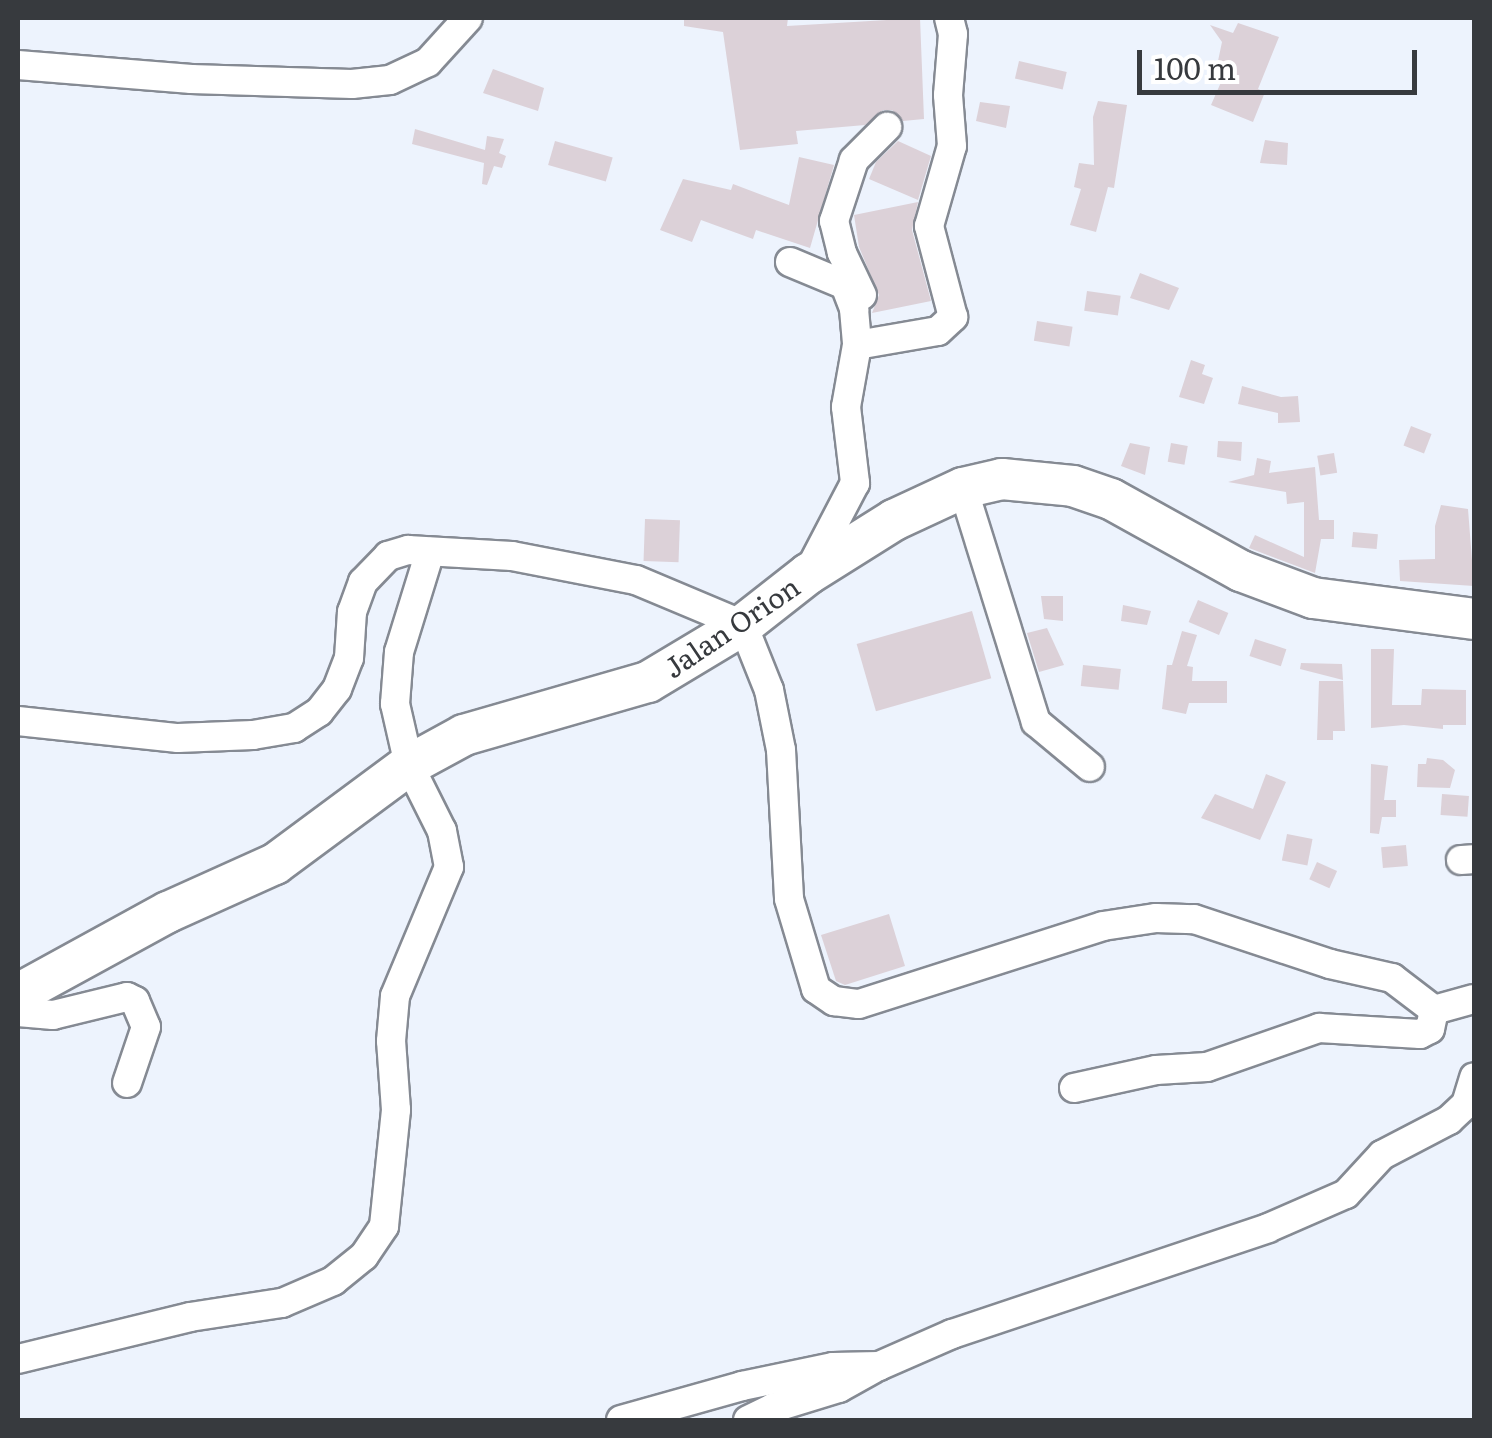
<!DOCTYPE html>
<html>
<head>
<meta charset="utf-8">
<style>
  body { margin:0 }
  #map { position:relative; width:1492px; height:1438px; overflow:hidden; background:#edf3fd; font-family:Literata,serif }
  div>[style] { position:absolute }
  .building>* { inset:0; background:#dcd1d8; transform-origin:0 0 }
  .roads { filter:drop-shadow(2px 0 #858a93) drop-shadow(-2px 0 #858a93) drop-shadow(0 2px #858a93) drop-shadow(0 -2px #858a93) }
  .minor>* { height:28px; margin:-14px; padding:0 14px; transform-origin:14px; border-radius:14px; background:#fff }
  .highway>* { height:40px; margin:-20px; padding:0 20px; transform-origin:20px; border-radius:20px; background:#fff }
  span { translate:-50% -50%; white-space:nowrap; text-align:center; line-height:1.15; -webkit-text-stroke:8px #fff; paint-order:stroke }
  .street-label { font-size:28px; color:#373a3e }
  .frame { position:absolute; inset:0; border:20px solid #373a3e; pointer-events:none }
  .scale { position:absolute; left:1137px; top:50px; width:280px; height:45px; box-sizing:border-box; border:5px solid #373a3e; border-top:0; padding-left:12px; font-size:30px; line-height:35px; white-space:nowrap; color:#373a3e; -webkit-text-stroke:8px #fff; paint-order:stroke }
</style>
</head>
<body>
<div id="map">
  <div class="building">
    <i style="clip-path:polygon(684px 18px,788px 18px,787px 26px,920px 18px,924px 119px,903px 121px,892px 110px,883px 110px,865px 125px,796px 131px,798px 144px,740px 150px,723px 32px,684px 26px)"></i>
    <i style="clip-path:polygon(1238px 23px,1279px 37px,1258px 89px,1265px 92px,1253px 122px,1211px 105px,1229px 64px,1218px 61px,1222px 42px,1210px 25px,1233px 33px)"></i>
    <i style="left:1019px;top:61px;width:49px;height:18px;rotate:13deg"></i>
    <i style="clip-path:polygon(493px 69px,544px 88px,538px 111px,483px 93px)"></i>
    <i style="clip-path:polygon(1098px 101px,1127px 105px,1114px 188px,1108px 187px,1096px 232px,1070px 225px,1081px 189px,1074px 187px,1079px 163px,1094px 165px,1093px 117px)"></i>
    <i style="clip-path:polygon(980px 102px,1010px 106px,1006px 128px,976px 121px)"></i>
    <i style="clip-path:polygon(415px 129px,485px 150px,487px 136px,504px 139px,499px 153px,506px 156px,502px 168px,494px 166px,487px 185px,482px 184px,484px 163px,412px 144px)"></i>
    <i style="clip-path:polygon(1265px 140px,1288px 143px,1287px 165px,1260px 163px)"></i>
    <i style="left:555px;top:141px;width:60px;height:25px;rotate:16deg"></i>
    <i style="clip-path:polygon(898px 141px,931px 156px,918px 200px,869px 179px,876px 162px)"></i>
    <i style="clip-path:polygon(799px 157px,834px 165px,810px 248px,756px 230px,753px 239px,701px 220px,692px 242px,660px 230px,683px 179px,731px 190px,733px 184px,789px 205px)"></i>
    <i style="clip-path:polygon(918px 202px,912px 230px,931px 301px,872px 313px,879px 295px,859px 247px,854px 215px)"></i>
    <i style="clip-path:polygon(1140px 273px,1179px 288px,1169px 310px,1130px 298px)"></i>
    <i style="left:1087px;top:291px;width:34px;height:20px;rotate:8deg"></i>
    <i style="left:1037px;top:321px;width:36px;height:20px;rotate:9deg"></i>
    <i style="clip-path:polygon(1191px 360px,1205px 365px,1202px 374px,1213px 378px,1204px 404px,1179px 397px)"></i>
    <i style="clip-path:polygon(1242px 386px,1281px 397px,1298px 396px,1300px 422px,1278px 423px,1278px 413px,1238px 404px)"></i>
    <i style="left:1411px;top:426px;width:22px;height:21px;rotate:21deg"></i>
    <i style="clip-path:polygon(1218px 441px,1242px 442px,1241px 461px,1217px 457px)"></i>
    <i style="clip-path:polygon(1130px 443px,1150px 447px,1145px 475px,1121px 466px)"></i>
    <i style="left:1171px;top:443px;width:17px;height:19px;rotate:10deg"></i>
    <i style="left:1334px;top:453px;width:20px;height:17px;rotate:81deg"></i>
    <i style="clip-path:polygon(1257px 458px,1271px 461px,1269px 473px,1315px 467px,1319px 520px,1334px 520px,1334px 539px,1321px 539px,1315px 573px,1249px 548px,1255px 535px,1304px 557px,1304px 502px,1287px 504px,1286px 492px,1228px 482px,1254px 475px)"></i>
    <i style="clip-path:polygon(1441px 505px,1468px 509px,1474px 586px,1400px 581px,1399px 560px,1435px 559px,1435px 526px)"></i>
    <i style="left:645px;top:519px;width:35px;height:42px;rotate:2deg"></i>
    <i style="left:1353px;top:532px;width:25px;height:15px;rotate:5deg"></i>
    <i style="clip-path:polygon(1041px 596px,1063px 596px,1063px 621px,1044px 619px)"></i>
    <i style="left:1198px;top:600px;width:33px;height:24px;rotate:23deg"></i>
    <i style="clip-path:polygon(1123px 605px,1151px 611px,1147px 625px,1121px 621px)"></i>
    <i style="left:972px;top:611px;width:70px;height:120px;rotate:74deg"></i>
    <i style="clip-path:polygon(1047px 628px,1064px 665px,1039px 672px,1027px 633px)"></i>
    <i style="clip-path:polygon(1182px 631px,1197px 635px,1187px 666px,1193px 667px,1192px 681px,1227px 681px,1227px 703px,1189px 703px,1186px 714px,1162px 709px,1167px 665px,1172px 665px)"></i>
    <i style="left:1255px;top:639px;width:33px;height:18px;rotate:18deg"></i>
    <i style="clip-path:polygon(1371px 649px,1394px 649px,1392px 705px,1421px 705px,1422px 689px,1466px 690px,1466px 725px,1443px 725px,1443px 729px,1404px 725px,1371px 728px)"></i>
    <i style="clip-path:polygon(1301px 663px,1342px 664px,1343px 680px,1300px 669px)"></i>
    <i style="left:1083px;top:665px;width:38px;height:21px;rotate:6deg"></i>
    <i style="clip-path:polygon(1319px 681px,1343px 681px,1345px 731px,1333px 731px,1333px 740px,1317px 740px)"></i>
    <i style="clip-path:polygon(1427px 758px,1443px 760px,1455px 770px,1450px 788px,1417px 787px,1418px 764px,1426px 764px)"></i>
    <i style="clip-path:polygon(1371px 764px,1388px 766px,1384px 800px,1396px 800px,1396px 817px,1382px 817px,1379px 834px,1370px 833px)"></i>
    <i style="clip-path:polygon(1266px 774px,1286px 782px,1260px 840px,1201px 818px,1215px 794px,1253px 809px)"></i>
    <i style="left:1442px;top:794px;width:27px;height:21px;rotate:4deg"></i>
    <i style="left:1287px;top:834px;width:26px;height:27px;rotate:11deg"></i>
    <i style="left:1406px;top:845px;width:21px;height:25px;rotate:85deg"></i>
    <i style="left:1317px;top:862px;width:22px;height:19px;rotate:24deg"></i>
    <i style="clip-path:polygon(889px 914px,905px 966px,845px 985px,836px 981px,821px 935px)"></i>
  </div>
  <div class="roads">
    <div class="minor">
      <i style="left:18px;top:65px;width:174px;rotate:4.6deg"></i>
      <i style="left:191px;top:79px;width:161px;rotate:1.8deg"></i>
      <i style="left:352px;top:84px;width:38px;rotate:-6deg"></i>
      <i style="left:390px;top:80px;width:42px;rotate:-25.3deg"></i>
      <i style="left:428px;top:62px;width:59px;rotate:-47.7deg"></i>
      <i style="left:790px;top:262px;width:60px;rotate:22.7deg"></i>
      <i style="left:845px;top:285px;width:26px;rotate:69deg"></i>
      <i style="left:854px;top:309px;width:36px;rotate:85deg"></i>
      <i style="left:857px;top:345px;width:63px;rotate:100.1deg"></i>
      <i style="left:846px;top:407px;width:77px;rotate:83.2deg"></i>
      <i style="left:855px;top:483px;width:102px;rotate:117.6deg"></i>
      <i style="left:862px;top:295px;width:47px;rotate:-115.5deg"></i>
      <i style="left:842px;top:253px;width:33px;rotate:-104deg"></i>
      <i style="left:834px;top:221px;width:64px;rotate:-71.8deg"></i>
      <i style="left:854px;top:160px;width:47px;rotate:-45deg"></i>
      <i style="left:857px;top:345px;width:82px;rotate:-9.8deg"></i>
      <i style="left:938px;top:331px;width:21px;rotate:-43deg"></i>
      <i style="left:953px;top:317px;width:94px;rotate:-104.8deg"></i>
      <i style="left:929px;top:226px;width:83px;rotate:-74deg"></i>
      <i style="left:952px;top:146px;width:51px;rotate:-94.5deg"></i>
      <i style="left:948px;top:95px;width:61px;rotate:-85.3deg"></i>
      <i style="left:953px;top:34px;width:16px;rotate:-104deg"></i>
      <i style="left:963px;top:488px;width:245px;rotate:72.7deg"></i>
      <i style="left:1036px;top:722px;width:70px;rotate:39.8deg"></i>
      <i style="left:18px;top:721px;width:161px;rotate:6.1deg"></i>
      <i style="left:178px;top:738px;width:75px;rotate:-2.3deg"></i>
      <i style="left:253px;top:735px;width:42px;rotate:-9.7deg"></i>
      <i style="left:294px;top:728px;width:30px;rotate:-33deg"></i>
      <i style="left:319px;top:712px;width:29px;rotate:-52deg"></i>
      <i style="left:337px;top:689px;width:33px;rotate:-69deg"></i>
      <i style="left:349px;top:658px;width:46px;rotate:-86.3deg"></i>
      <i style="left:352px;top:612px;width:32px;rotate:-70deg"></i>
      <i style="left:363px;top:582px;width:36px;rotate:-46deg"></i>
      <i style="left:388px;top:556px;width:21px;rotate:-17deg"></i>
      <i style="left:408px;top:550px;width:104px;rotate:3.3deg"></i>
      <i style="left:512px;top:556px;width:126px;rotate:11deg"></i>
      <i style="left:636px;top:580px;width:116px;rotate:22.8deg"></i>
      <i style="left:743px;top:625px;width:70px;rotate:68.2deg"></i>
      <i style="left:769px;top:690px;width:61px;rotate:78.7deg"></i>
      <i style="left:781px;top:750px;width:149px;rotate:86.9deg"></i>
      <i style="left:789px;top:899px;width:94px;rotate:73.3deg"></i>
      <i style="left:816px;top:989px;width:22px;rotate:34deg"></i>
      <i style="left:834px;top:1001px;width:25px;rotate:7deg"></i>
      <i style="left:859px;top:1004px;width:256px;rotate:-17.7deg"></i>
      <i style="left:1103px;top:926px;width:54px;rotate:-8.6deg"></i>
      <i style="left:1156px;top:918px;width:38px;rotate:2deg"></i>
      <i style="left:1194px;top:919px;width:143px;rotate:18.3deg"></i>
      <i style="left:1330px;top:964px;width:64px;rotate:12.7deg"></i>
      <i style="left:1392px;top:978px;width:53px;rotate:37.3deg"></i>
      <i style="left:1434px;top:1010px;width:41px;rotate:-15.4deg"></i>
      <i style="left:1461px;top:860px;width:13px;rotate:-4deg"></i>
      <i style="left:18px;top:1012px;width:35px;rotate:5deg"></i>
      <i style="left:53px;top:1015px;width:76px;rotate:-13.7deg"></i>
      <i style="left:127px;top:997px;width:9px;rotate:27deg"></i>
      <i style="left:135px;top:1001px;width:28px;rotate:67deg"></i>
      <i style="left:146px;top:1027px;width:59px;rotate:108.7deg"></i>
      <i style="left:1074px;top:1088px;width:84px;rotate:-12.4deg"></i>
      <i style="left:1156px;top:1070px;width:51px;rotate:-3.4deg"></i>
      <i style="left:1207px;top:1067px;width:119px;rotate:-19.2deg"></i>
      <i style="left:1319px;top:1028px;width:101px;rotate:3.4deg"></i>
      <i style="left:1420px;top:1034px;width:11px;rotate:-27deg"></i>
      <i style="left:1430px;top:1029px;width:19px;rotate:-78deg"></i>
      <i style="left:18px;top:1359px;width:177px;rotate:-13.7deg"></i>
      <i style="left:190px;top:1317px;width:93px;rotate:-8.7deg"></i>
      <i style="left:282px;top:1303px;width:56px;rotate:-23.3deg"></i>
      <i style="left:333px;top:1281px;width:40px;rotate:-39deg"></i>
      <i style="left:364px;top:1256px;width:36px;rotate:-56deg"></i>
      <i style="left:384px;top:1226px;width:117px;rotate:-84.1deg"></i>
      <i style="left:396px;top:1110px;width:69px;rotate:-94.1deg"></i>
      <i style="left:391px;top:1041px;width:45px;rotate:-84.9deg"></i>
      <i style="left:395px;top:996px;width:140px;rotate:-67.3deg"></i>
      <i style="left:449px;top:867px;width:37px;rotate:-101deg"></i>
      <i style="left:442px;top:831px;width:74px;rotate:-116.6deg"></i>
      <i style="left:409px;top:765px;width:63px;rotate:-102.9deg"></i>
      <i style="left:395px;top:704px;width:52px;rotate:-85.6deg"></i>
      <i style="left:399px;top:652px;width:105px;rotate:-72.8deg"></i>
      <i style="left:621px;top:1420px;width:126px;rotate:-15.7deg"></i>
      <i style="left:742px;top:1386px;width:93px;rotate:-11.8deg"></i>
      <i style="left:833px;top:1367px;width:46px;rotate:-1.2deg"></i>
      <i style="left:879px;top:1366px;width:80px;rotate:-23.7deg"></i>
      <i style="left:952px;top:1334px;width:333px;rotate:-18.5deg"></i>
      <i style="left:1268px;top:1228px;width:85px;rotate:-23.6deg"></i>
      <i style="left:1346px;top:1194px;width:53px;rotate:-47.3deg"></i>
      <i style="left:1382px;top:1155px;width:76px;rotate:-27.6deg"></i>
      <i style="left:1449px;top:1120px;width:23px;rotate:-43deg"></i>
      <i style="left:1466px;top:1104px;width:28px;rotate:-73deg"></i>
      <i style="left:748px;top:1420px;width:28px;rotate:-26deg"></i>
      <i style="left:773px;top:1408px;width:69px;rotate:-16.9deg"></i>
      <i style="left:839px;top:1388px;width:39px;rotate:-29deg"></i>
    </div>
    <div class="highway">
      <i style="left:18px;top:994px;width:171px;rotate:-28.7deg"></i>
      <i style="left:168px;top:912px;width:117px;rotate:-24.2deg"></i>
      <i style="left:275px;top:864px;width:167px;rotate:-36.5deg"></i>
      <i style="left:409px;top:765px;width:63px;rotate:-28.6deg"></i>
      <i style="left:464px;top:735px;width:191px;rotate:-16.1deg"></i>
      <i style="left:648px;top:682px;width:111px;rotate:-31deg"></i>
      <i style="left:743px;top:625px;width:83px;rotate:-38.1deg"></i>
      <i style="left:808px;top:574px;width:102px;rotate:-32.1deg"></i>
      <i style="left:894px;top:520px;width:76px;rotate:-24.9deg"></i>
      <i style="left:963px;top:488px;width:40px;rotate:-13deg"></i>
      <i style="left:1002px;top:479px;width:71px;rotate:5.6deg"></i>
      <i style="left:1073px;top:486px;width:40px;rotate:18.9deg"></i>
      <i style="left:1111px;top:499px;width:149px;rotate:29deg"></i>
      <i style="left:1241px;top:571px;width:77px;rotate:20.6deg"></i>
      <i style="left:1313px;top:598px;width:162px;rotate:7.4deg"></i>
    </div>
  </div>
  <div class="street-label">
    <span style="left:731px;top:626px;rotate:-34deg">Jalan Orion</span>
  </div>
  <div class="frame"></div>
  <div class="scale">100 m</div>
</div>
</body>
</html>
